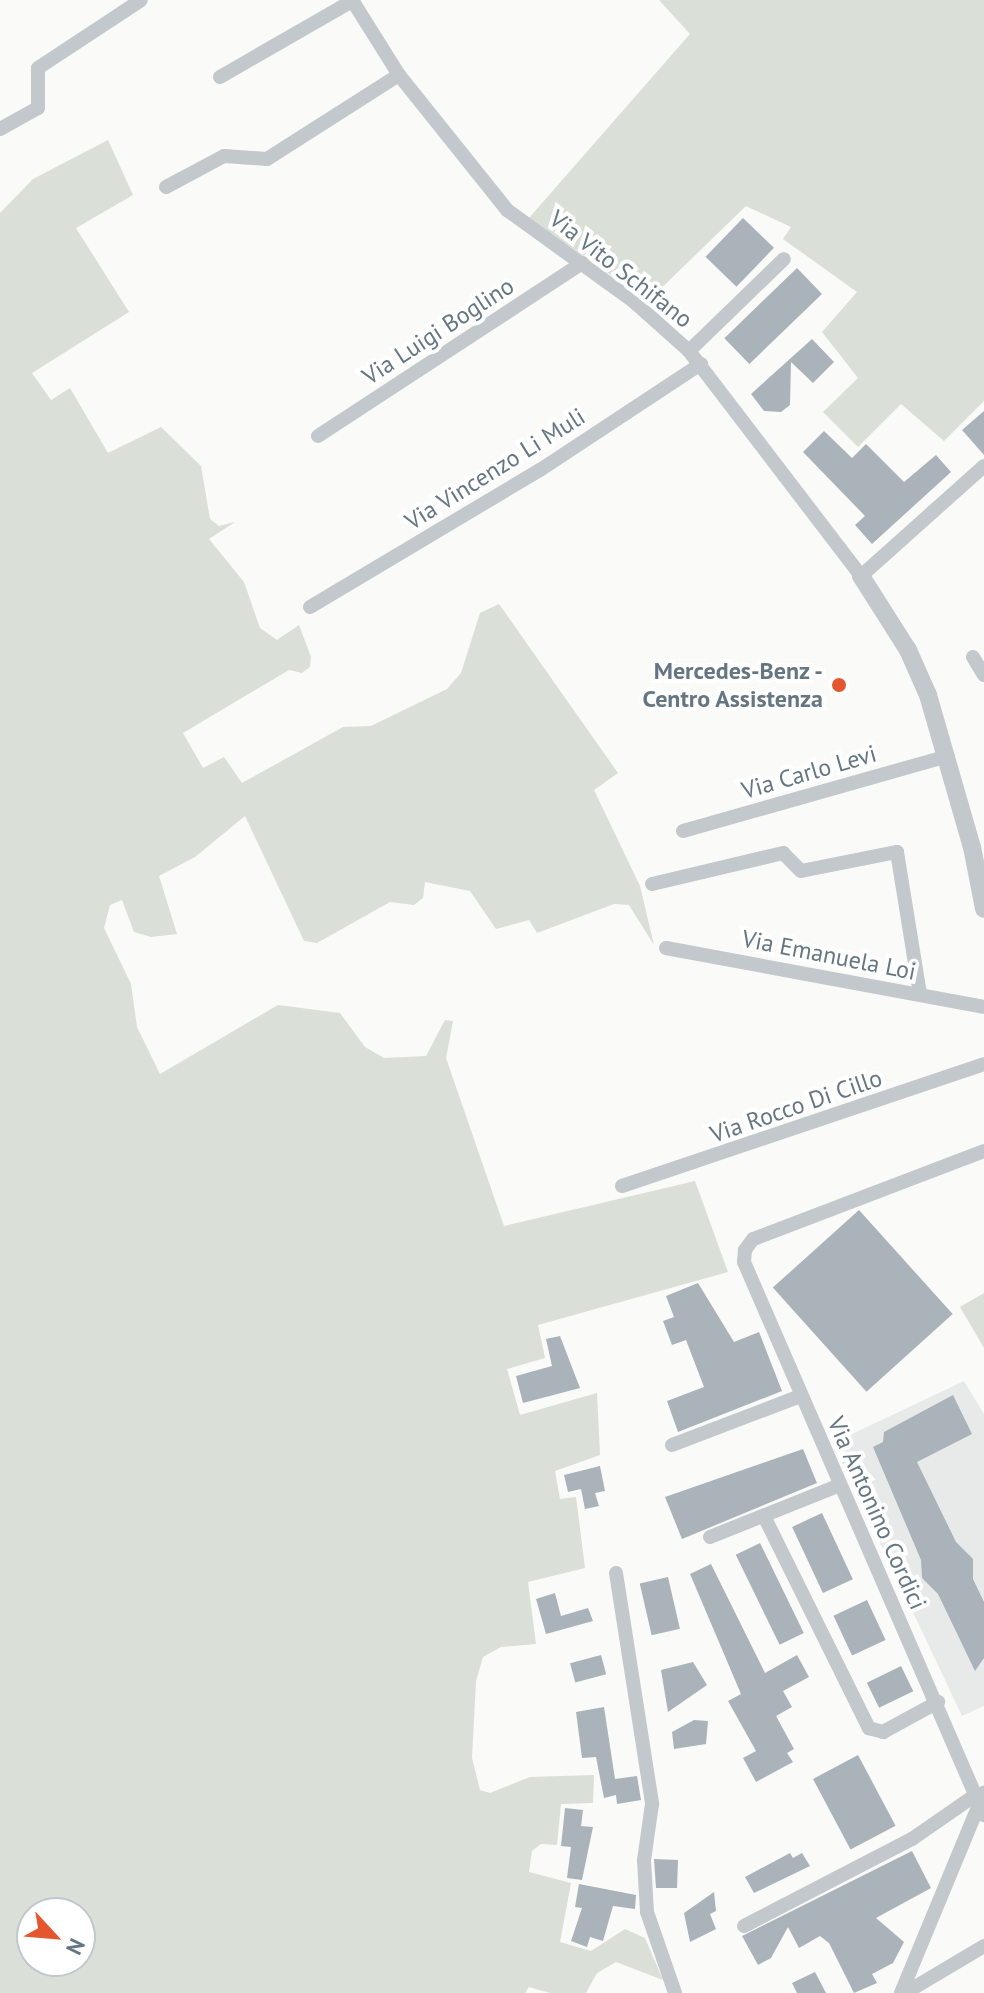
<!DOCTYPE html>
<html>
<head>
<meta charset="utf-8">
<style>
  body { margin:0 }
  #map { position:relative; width:984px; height:1993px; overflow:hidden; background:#fafaf8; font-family:"PT Sans",sans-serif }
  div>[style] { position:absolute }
  .built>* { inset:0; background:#e8e9e9 }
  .green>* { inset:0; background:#dadfd7 }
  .building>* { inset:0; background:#aab3b9; transform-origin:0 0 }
  .minor>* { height:14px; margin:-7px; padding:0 7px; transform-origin:7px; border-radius:7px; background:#c3c8cc }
  .tertiary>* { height:18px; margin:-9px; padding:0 9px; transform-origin:9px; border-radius:9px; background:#c3c8cc }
  .dots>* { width:22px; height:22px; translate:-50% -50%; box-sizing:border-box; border:4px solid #fff; border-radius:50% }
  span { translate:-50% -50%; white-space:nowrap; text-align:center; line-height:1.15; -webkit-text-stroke:8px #fff; paint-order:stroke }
  .street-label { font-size:24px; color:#657683 }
  .poi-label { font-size:24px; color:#657683; font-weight:700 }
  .right { translate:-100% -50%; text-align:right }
  .north { position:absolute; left:16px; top:1897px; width:80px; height:80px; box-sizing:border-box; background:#fff; border:2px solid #c1c8cd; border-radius:50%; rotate:116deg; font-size:22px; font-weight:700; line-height:32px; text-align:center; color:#657683 }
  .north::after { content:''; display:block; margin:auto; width:28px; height:36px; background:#e4572e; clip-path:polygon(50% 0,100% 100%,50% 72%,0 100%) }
</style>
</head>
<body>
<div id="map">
  <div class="built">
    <i style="clip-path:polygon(964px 1381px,984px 1414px,984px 1706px,962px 1716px,833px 1443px)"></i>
  </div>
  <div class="green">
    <i style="clip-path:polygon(659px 0,984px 0,984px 401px,944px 441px,901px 404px,858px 447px,823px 412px,858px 378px,822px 332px,857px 292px,783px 239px,791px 227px,746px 206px,648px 301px,529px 218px,690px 34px)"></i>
    <i style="clip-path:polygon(evenodd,108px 140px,133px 195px,76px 228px,129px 312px,32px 373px,51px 400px,70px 388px,108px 453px,161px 427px,201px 466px,210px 519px,219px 526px,235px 522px,209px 539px,244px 582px,260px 628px,277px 640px,299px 625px,311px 657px,310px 667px,302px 673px,289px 670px,183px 733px,203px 768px,224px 757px,242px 783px,343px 727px,371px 726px,447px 689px,461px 673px,480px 613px,499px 604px,618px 773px,594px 790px,640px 886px,654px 945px,629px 905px,614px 904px,537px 933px,529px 920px,496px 929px,470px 891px,425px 882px,423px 898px,414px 905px,390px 902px,317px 943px,304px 941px,245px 816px,195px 857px,159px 876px,177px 934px,151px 937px,134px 932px,122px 900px,110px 905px,104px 928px,131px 984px,137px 1027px,160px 1074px,278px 1005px,340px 1013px,365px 1047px,384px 1058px,426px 1056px,445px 1020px,453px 1021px,446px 1058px,504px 1226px,695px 1181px,728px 1272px,538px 1325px,545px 1358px,507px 1369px,520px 1415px,597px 1393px,600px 1455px,555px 1471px,560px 1499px,576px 1497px,585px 1568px,528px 1582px,536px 1644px,501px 1647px,483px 1657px,476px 1681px,472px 1758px,480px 1790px,490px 1793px,530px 1777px,594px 1775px,593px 1803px,561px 1804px,557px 1845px,541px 1844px,532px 1851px,529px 1872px,571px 1883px,560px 1942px,591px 1951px,625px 1929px,645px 1938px,663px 1980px,616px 1962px,597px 1973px,586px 1993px,550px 1993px,529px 1987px,525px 1993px,0 1993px,0 213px,33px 179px,108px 140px,32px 1913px,80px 1913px,80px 1961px,32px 1961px,32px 1913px)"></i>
    <i style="clip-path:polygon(984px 1293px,984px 1348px,960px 1307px)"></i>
  </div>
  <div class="building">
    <i style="left:743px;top:218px;width:43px;height:54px;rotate:44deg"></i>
    <i style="left:797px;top:268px;width:36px;height:101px;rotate:46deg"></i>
    <i style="clip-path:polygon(812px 339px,834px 362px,813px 383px,791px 362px,790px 405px,781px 412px,764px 411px,751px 394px)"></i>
    <i style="clip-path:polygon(984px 411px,984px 455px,962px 430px)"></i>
    <i style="clip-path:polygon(824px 431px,852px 458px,866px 444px,904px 482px,936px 455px,951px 472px,872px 544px,855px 525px,865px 516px,803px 452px)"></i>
    <i style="left:859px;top:1210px;width:140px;height:116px;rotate:48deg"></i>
    <i style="clip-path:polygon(698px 1283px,734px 1342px,759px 1332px,782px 1391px,678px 1432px,667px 1401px,704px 1387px,686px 1340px,672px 1345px,663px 1321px,674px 1317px,666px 1296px)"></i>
    <i style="clip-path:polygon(560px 1336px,580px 1388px,523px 1403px,516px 1376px,552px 1366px,546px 1339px)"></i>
    <i style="clip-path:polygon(953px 1395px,972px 1434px,917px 1462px,956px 1542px,973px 1559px,973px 1579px,984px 1602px,984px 1658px,975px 1671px,938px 1594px,922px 1578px,921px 1560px,873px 1447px,883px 1442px,884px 1432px)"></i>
    <i style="clip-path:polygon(803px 1449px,817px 1483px,682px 1539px,665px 1497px)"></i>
    <i style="clip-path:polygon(600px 1466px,605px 1491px,595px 1493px,599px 1506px,585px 1509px,581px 1489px,568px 1492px,564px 1475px)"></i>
    <i style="left:822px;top:1513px;width:73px;height:33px;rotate:65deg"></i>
    <i style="left:760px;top:1543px;width:100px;height:27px;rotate:64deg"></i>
    <i style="clip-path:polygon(711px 1564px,765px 1673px,797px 1655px,809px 1677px,783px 1691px,792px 1707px,776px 1716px,794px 1749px,787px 1753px,793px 1762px,756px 1782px,743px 1758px,756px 1751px,728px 1701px,741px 1694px,690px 1574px)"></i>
    <i style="left:668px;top:1577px;width:53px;height:29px;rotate:77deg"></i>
    <i style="clip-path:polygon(555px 1593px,561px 1616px,588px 1608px,593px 1621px,546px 1634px,536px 1599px)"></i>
    <i style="left:867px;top:1600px;width:44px;height:37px;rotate:65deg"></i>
    <i style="left:601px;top:1655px;width:20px;height:32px;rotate:75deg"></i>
    <i style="clip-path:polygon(693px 1662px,707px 1685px,668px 1712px,661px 1670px)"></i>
    <i style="left:901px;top:1666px;width:28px;height:38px;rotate:64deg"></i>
    <i style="clip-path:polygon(604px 1707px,615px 1779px,637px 1776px,641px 1800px,617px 1804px,616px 1795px,604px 1798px,596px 1757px,582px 1758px,576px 1712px)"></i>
    <i style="clip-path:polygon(694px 1720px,708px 1721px,706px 1744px,674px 1749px,672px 1732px)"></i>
    <i style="left:858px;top:1755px;width:80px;height:51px;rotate:62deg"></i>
    <i style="clip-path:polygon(565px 1808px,583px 1810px,581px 1826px,593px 1827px,582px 1880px,567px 1878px,571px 1847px,561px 1846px)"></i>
    <i style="clip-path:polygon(912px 1851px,931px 1888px,876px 1918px,904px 1942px,893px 1963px,872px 1974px,877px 1983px,854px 1993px,829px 1943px,820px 1936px,799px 1948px,788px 1927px,771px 1958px,758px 1965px,742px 1936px)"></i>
    <i style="clip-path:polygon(790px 1853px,793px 1858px,802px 1853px,810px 1866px,754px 1893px,745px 1877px)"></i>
    <i style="clip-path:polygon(654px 1859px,678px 1860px,677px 1888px,656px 1888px)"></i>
    <i style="clip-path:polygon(579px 1884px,636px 1895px,635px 1909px,613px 1906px,603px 1941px,590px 1937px,587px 1947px,571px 1941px,582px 1908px,575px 1907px)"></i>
    <i style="clip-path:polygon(714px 1892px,716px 1911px,710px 1914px,716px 1929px,690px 1942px,684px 1913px)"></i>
    <i style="clip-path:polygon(815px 1972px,826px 1993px,797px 1993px,792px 1983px)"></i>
  </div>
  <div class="minor">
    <i style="left:352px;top:0;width:89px;rotate:57.9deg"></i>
    <i style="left:399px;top:75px;width:173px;rotate:51.3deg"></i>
    <i style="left:507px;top:210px;width:154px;rotate:35.8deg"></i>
    <i style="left:632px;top:300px;width:76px;rotate:41.8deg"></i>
    <i style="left:689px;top:351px;width:283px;rotate:52.6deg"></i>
    <i style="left:861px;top:576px;width:165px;rotate:-41.8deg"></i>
    <i style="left:220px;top:77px;width:152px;rotate:-29.9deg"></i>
    <i style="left:0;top:129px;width:43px;rotate:-28.9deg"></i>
    <i style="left:38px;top:108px;width:40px;rotate:-90deg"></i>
    <i style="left:38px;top:68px;width:123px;rotate:-33.4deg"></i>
    <i style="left:166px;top:187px;width:66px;rotate:-28.1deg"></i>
    <i style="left:224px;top:156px;width:43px;rotate:4deg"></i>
    <i style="left:267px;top:159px;width:156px;rotate:-32.5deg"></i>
    <i style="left:689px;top:351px;width:132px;rotate:-44.1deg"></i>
    <i style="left:318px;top:436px;width:316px;rotate:-33.2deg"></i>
    <i style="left:310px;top:607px;width:268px;rotate:-30.8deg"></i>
    <i style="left:540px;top:470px;width:193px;rotate:-33.4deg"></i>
    <i style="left:973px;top:657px;width:21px;rotate:59deg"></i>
    <i style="left:683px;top:831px;width:275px;rotate:-15.8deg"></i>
    <i style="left:652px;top:884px;width:135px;rotate:-13.3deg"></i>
    <i style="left:783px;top:853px;width:25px;rotate:45deg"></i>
    <i style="left:801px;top:871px;width:98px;rotate:-11.2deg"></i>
    <i style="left:897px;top:852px;width:144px;rotate:80.8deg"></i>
    <i style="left:666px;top:948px;width:323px;rotate:10.5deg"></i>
    <i style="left:984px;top:1151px;width:247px;rotate:159.1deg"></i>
    <i style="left:753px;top:1239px;width:14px;rotate:126deg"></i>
    <i style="left:745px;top:1250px;width:12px;rotate:95deg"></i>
    <i style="left:744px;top:1262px;width:603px;rotate:66.54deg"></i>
    <i style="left:622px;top:1186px;width:382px;rotate:-18.6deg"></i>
    <i style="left:672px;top:1445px;width:137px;rotate:-20.9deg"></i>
    <i style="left:764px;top:1516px;width:237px;rotate:63.7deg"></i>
    <i style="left:869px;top:1728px;width:15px;rotate:16deg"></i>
    <i style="left:883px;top:1732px;width:63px;rotate:-28.6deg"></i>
    <i style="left:710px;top:1537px;width:140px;rotate:-21.8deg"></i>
    <i style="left:616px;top:1573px;width:234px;rotate:81.1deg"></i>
    <i style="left:652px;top:1804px;width:57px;rotate:98.1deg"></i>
    <i style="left:644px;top:1860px;width:52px;rotate:86.7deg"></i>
    <i style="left:647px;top:1912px;width:86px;rotate:70.9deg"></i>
    <i style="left:744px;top:1926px;width:189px;rotate:-27.4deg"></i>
    <i style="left:912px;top:1839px;width:75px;rotate:-34.7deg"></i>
    <i style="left:901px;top:1993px;width:217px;rotate:-67.5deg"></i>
    <i style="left:905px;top:1993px;width:92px;rotate:-30.7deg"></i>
  </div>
  <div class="tertiary">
    <i style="left:861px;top:576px;width:88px;rotate:57.6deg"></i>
    <i style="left:908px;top:650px;width:49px;rotate:66deg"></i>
    <i style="left:928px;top:695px;width:158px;rotate:73.9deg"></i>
    <i style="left:972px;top:847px;width:63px;rotate:79deg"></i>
  </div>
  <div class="dots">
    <i style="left:839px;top:685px;background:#e4572e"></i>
  </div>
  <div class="street-label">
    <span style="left:621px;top:269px;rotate:38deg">Via Vito Schifano</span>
    <span style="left:438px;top:331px;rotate:-33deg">Via Luigi Boglino</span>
    <span style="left:495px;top:469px;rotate:-32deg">Via Vincenzo Li Muli</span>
    <span style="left:809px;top:772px;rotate:-16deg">Via Carlo Levi</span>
    <span style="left:829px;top:955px;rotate:11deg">Via Emanuela Loi</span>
    <span style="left:796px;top:1106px;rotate:-19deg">Via Rocco Di Cillo</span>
    <span style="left:877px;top:1513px;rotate:66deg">Via Antonino Cordici</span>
  </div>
  <div class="poi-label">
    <span class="right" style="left:823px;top:685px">Mercedes-Benz -<br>Centro Assistenza</span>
  </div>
  <div class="north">N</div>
</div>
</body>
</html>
